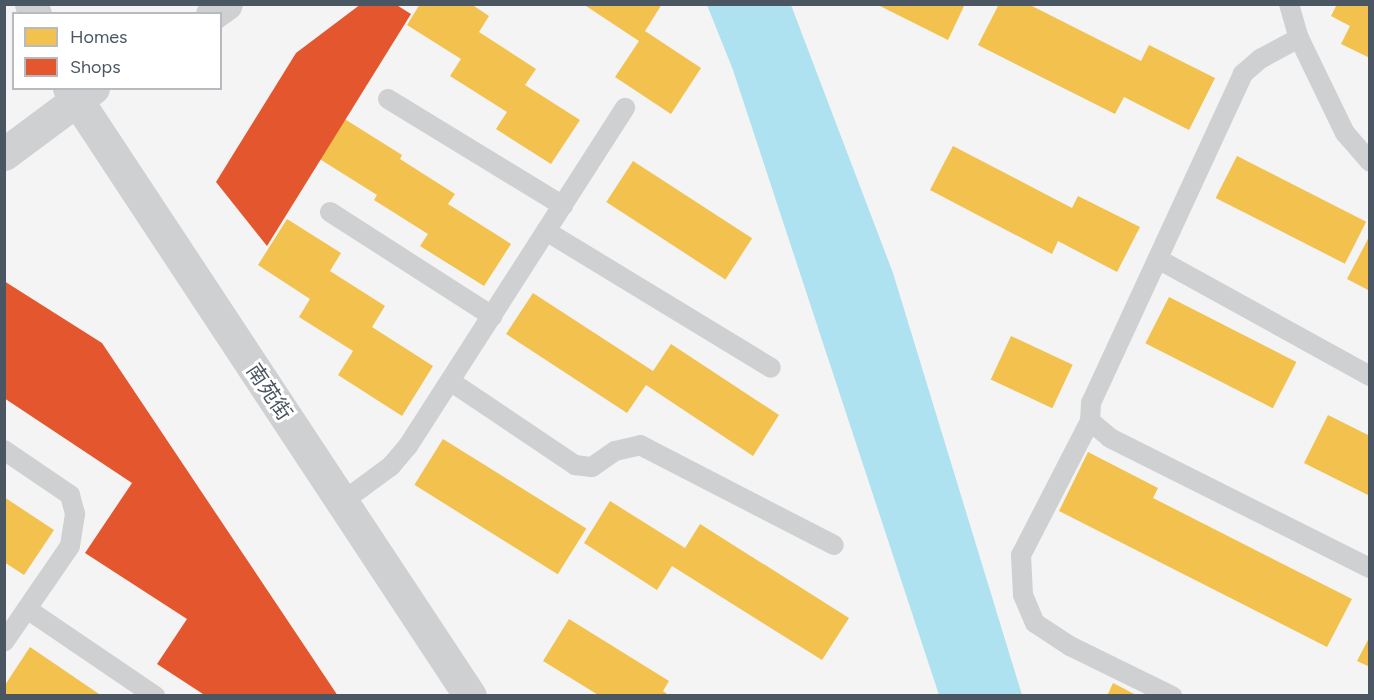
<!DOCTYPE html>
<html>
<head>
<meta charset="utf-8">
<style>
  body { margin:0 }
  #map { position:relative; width:1374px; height:700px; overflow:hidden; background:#f4f4f4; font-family:Figtree,"Noto Sans SC",sans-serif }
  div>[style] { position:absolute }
  .water>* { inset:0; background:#aee2f0 }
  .homes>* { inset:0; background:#f2c14e; transform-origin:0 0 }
  .shops>* { inset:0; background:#e4572e }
  .service>* { height:20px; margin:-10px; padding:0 10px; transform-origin:10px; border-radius:10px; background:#ced0d2 }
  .tertiary>* { height:33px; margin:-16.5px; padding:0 16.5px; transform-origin:16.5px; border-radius:16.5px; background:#ced0d2 }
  span { translate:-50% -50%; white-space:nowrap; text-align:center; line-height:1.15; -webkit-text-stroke:6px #fff; paint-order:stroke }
  .street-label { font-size:21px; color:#4a5661 }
  .frame { position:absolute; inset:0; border:6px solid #4a5661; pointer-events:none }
  .legend { position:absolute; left:12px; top:12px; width:210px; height:78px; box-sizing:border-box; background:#fff; border:2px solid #b7bbc0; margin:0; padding:8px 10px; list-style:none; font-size:18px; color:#4a5661 }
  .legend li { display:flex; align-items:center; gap:12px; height:30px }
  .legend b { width:30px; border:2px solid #b7bbc0 }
</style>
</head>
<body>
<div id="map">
  <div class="water">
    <i style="clip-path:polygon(707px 5px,791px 5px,893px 273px,1022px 695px,939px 695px,733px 70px)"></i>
  </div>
  <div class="homes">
    <i style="clip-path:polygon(420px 4px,471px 4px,489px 16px,479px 32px,536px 69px,525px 85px,580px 120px,551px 164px,496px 129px,507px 112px,450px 76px,461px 59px,407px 25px)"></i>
    <i style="clip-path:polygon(583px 4px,662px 4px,645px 31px,701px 68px,671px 114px,615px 77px,639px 41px)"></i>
    <i style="clip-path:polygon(876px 4px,965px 4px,948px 40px)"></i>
    <i style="clip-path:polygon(999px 4px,1028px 4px,1141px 61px,1149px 45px,1215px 78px,1189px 130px,1124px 97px,1115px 114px,978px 45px)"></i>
    <i style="clip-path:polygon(1337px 4px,1370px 4px,1370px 58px,1341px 44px,1350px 26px,1331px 16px)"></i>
    <i style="clip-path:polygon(292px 86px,402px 155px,400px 159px,455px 194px,448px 204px,511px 244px,484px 286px,420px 246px,428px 234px,374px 200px,377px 195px,267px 126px)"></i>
    <i style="clip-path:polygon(953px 146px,1072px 208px,1078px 196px,1140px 227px,1117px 272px,1058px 241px,1052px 254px,930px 190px)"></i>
    <i style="left:1237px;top:156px;width:145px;height:47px;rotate:27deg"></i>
    <i style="left:633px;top:161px;width:142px;height:49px;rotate:33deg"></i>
    <i style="clip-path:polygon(287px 219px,341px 253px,330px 271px,385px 306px,372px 327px,433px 366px,402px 416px,338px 375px,353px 351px,299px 317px,310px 299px,258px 265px)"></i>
    <i style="clip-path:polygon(1370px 235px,1370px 291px,1347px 279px)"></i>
    <i style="clip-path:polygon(533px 293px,653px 371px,671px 344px,779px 415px,753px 456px,646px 385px,627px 413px,506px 334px)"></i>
    <i style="left:1169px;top:297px;width:143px;height:52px;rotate:27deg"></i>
    <i style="clip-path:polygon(4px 318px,134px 402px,105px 447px,4px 381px)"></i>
    <i style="left:1011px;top:336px;width:68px;height:48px;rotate:25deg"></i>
    <i style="clip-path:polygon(1328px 415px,1370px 436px,1370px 496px,1304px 463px)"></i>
    <i style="left:443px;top:439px;width:169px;height:54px;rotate:32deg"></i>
    <i style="clip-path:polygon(1088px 452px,1158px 488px,1153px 498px,1352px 599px,1327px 647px,1059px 511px)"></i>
    <i style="clip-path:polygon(4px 497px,54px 530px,24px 575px,4px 562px)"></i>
    <i style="clip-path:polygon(610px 501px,685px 548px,700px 524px,849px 618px,822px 660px,672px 566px,657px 590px,584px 543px)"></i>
    <i style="left:123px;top:506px;width:114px;height:54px;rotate:34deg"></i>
    <i style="clip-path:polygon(192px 618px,311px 696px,215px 696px,164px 663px)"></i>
    <i style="clip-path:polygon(569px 619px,669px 681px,663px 691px,670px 696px,600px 696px,543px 661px)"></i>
    <i style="clip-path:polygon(1370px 636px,1370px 667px,1357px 661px)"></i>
    <i style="clip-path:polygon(30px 647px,102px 696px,5px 696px,5px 685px)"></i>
    <i style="clip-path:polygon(1113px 683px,1138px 696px,1107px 696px)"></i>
  </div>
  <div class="shops">
    <i style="clip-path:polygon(361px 4px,395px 4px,411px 14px,267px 246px,216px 182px,296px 53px)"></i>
    <i style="clip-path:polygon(4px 281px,102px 343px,338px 696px,206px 696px,157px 664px,187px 619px,85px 553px,132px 483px,4px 398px)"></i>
  </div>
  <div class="service">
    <i style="left:1289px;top:4px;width:35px;rotate:74deg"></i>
    <i style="left:1299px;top:38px;width:106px;rotate:64.2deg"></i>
    <i style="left:1345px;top:133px;width:38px;rotate:49deg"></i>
    <i style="left:1299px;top:38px;width:44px;rotate:151.7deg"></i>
    <i style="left:1260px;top:59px;width:23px;rotate:139deg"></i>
    <i style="left:1243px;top:74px;width:362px;rotate:114.8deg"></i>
    <i style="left:1091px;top:403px;width:18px;rotate:93deg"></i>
    <i style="left:1090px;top:421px;width:26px;rotate:40deg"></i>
    <i style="left:1110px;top:438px;width:291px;rotate:26.6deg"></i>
    <i style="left:388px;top:99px;width:205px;rotate:31.4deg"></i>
    <i style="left:330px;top:212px;width:193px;rotate:32.7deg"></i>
    <i style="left:546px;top:231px;width:263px;rotate:31.3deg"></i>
    <i style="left:1158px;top:259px;width:242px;rotate:28.9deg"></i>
    <i style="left:450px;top:381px;width:151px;rotate:33.9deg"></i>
    <i style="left:575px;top:465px;width:17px;rotate:7deg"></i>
    <i style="left:592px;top:467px;width:28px;rotate:-35deg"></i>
    <i style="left:615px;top:451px;width:26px;rotate:-13deg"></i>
    <i style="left:640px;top:445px;width:218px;rotate:27.3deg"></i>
    <i style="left:1090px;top:421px;width:151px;rotate:117.2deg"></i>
    <i style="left:1021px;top:555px;width:40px;rotate:87.1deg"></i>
    <i style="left:1023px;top:595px;width:30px;rotate:67deg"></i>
    <i style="left:1035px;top:623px;width:42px;rotate:33.3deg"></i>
    <i style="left:1070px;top:646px;width:114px;rotate:26.1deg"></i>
    <i style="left:4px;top:450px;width:80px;rotate:34.3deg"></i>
    <i style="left:70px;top:495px;width:20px;rotate:75deg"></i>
    <i style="left:75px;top:514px;width:32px;rotate:99deg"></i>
    <i style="left:70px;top:546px;width:116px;rotate:124.5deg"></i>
    <i style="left:342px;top:502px;width:61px;rotate:-36.3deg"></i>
    <i style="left:391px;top:466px;width:26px;rotate:-50deg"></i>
    <i style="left:408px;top:446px;width:402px;rotate:-57.3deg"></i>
    <i style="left:27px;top:609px;width:155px;rotate:34.2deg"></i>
  </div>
  <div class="tertiary">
    <i style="left:31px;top:4px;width:11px;rotate:68deg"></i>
    <i style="left:212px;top:14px;width:17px;rotate:-36deg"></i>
    <i style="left:69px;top:88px;width:728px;rotate:56.59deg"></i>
    <i style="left:4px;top:154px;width:111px;rotate:-36.6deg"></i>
  </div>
  <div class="street-label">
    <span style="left:269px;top:392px;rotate:56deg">南苑街</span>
  </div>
  <div class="frame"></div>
  <ul class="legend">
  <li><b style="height:16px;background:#f2c14e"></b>Homes</li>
  <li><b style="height:16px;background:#e4572e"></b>Shops</li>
  </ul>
</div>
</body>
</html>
